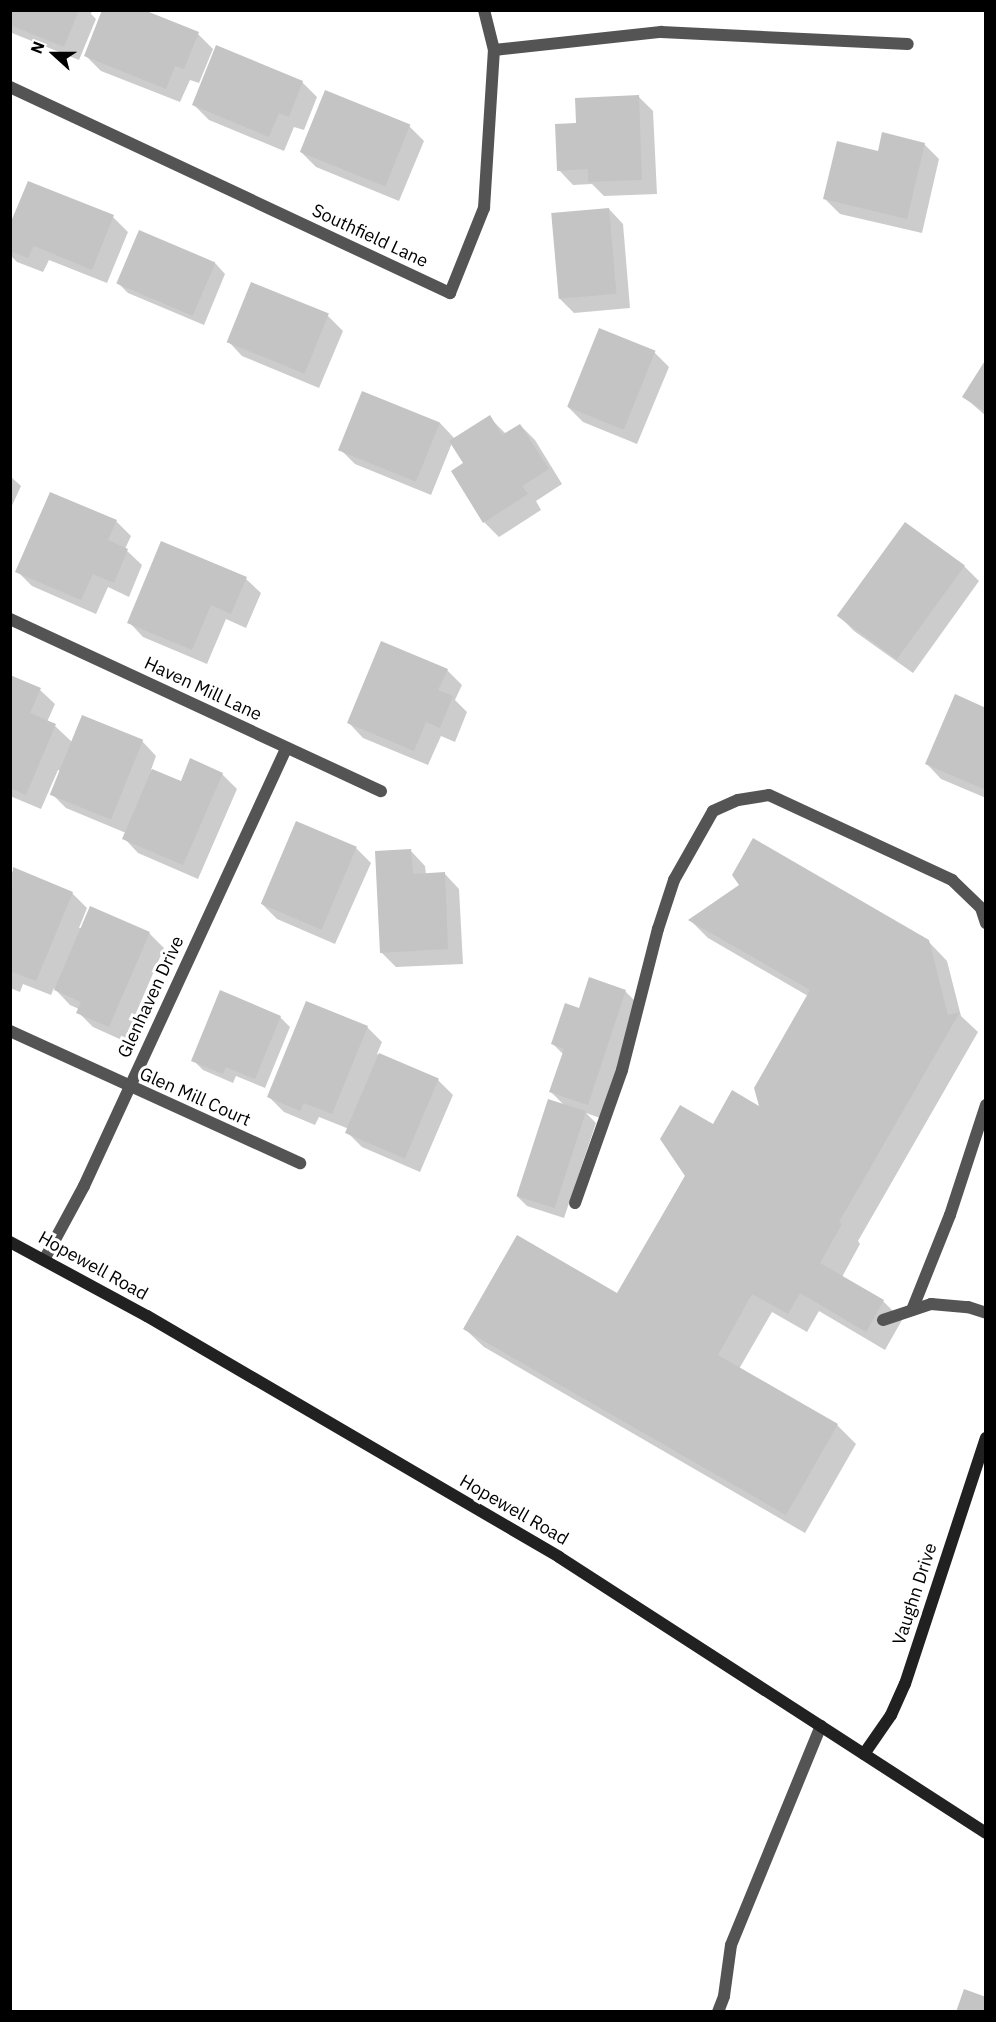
<!DOCTYPE html>
<html>
<head>
<meta charset="utf-8">
<style>
  body { margin:0 }
  #map { position:relative; width:996px; height:2022px; overflow:hidden; background:#fff; font-family:"IBM Plex Sans",sans-serif }
  div>[style] { position:absolute }
  .shadow>* { inset:0; background:#0003 }
  .building>* { inset:0; background:#c4c4c4; transform-origin:0 0 }
  .lane>* { height:12px; margin:-6px; padding:0 6px; transform-origin:6px; border-radius:6px; background:#545454 }
  .street>* { height:12px; margin:-6px; padding:0 6px; transform-origin:6px; border-radius:6px; background:#545454 }
  .secondary>* { height:12px; margin:-6px; padding:0 6px; transform-origin:6px; border-radius:6px; background:#212121 }
  span { translate:-50% -50%; white-space:nowrap; text-align:center; line-height:1.15; -webkit-text-stroke:6px #fff; paint-order:stroke }
  .street-label { font-size:18px; color:#000 }
  .frame { position:absolute; inset:0; border:12px solid #000; pointer-events:none }
  .north { position:absolute; left:24px; top:24px; width:60px; height:60px; -webkit-text-stroke:4px #fff; paint-order:stroke; rotate:291deg; font-size:16px; font-weight:700; line-height:24px; text-align:center; color:#000 }
  .north::after { content:''; display:block; margin:auto; width:21px; height:27px; background:#000; clip-path:polygon(50% 0,100% 100%,50% 72%,0 100%) }
</style>
</head>
<body>
<div id="map">
  <div class="shadow">
    <i style="clip-path:polygon(10px 10px,92px 10px,91px 14px,96px 19px,79px 60px,12px 33px)"></i>
    <i style="clip-path:polygon(198px 34px,213px 49px,199px 83px,190px 80px,180px 102px,101px 71px,86px 56px)"></i>
    <i style="clip-path:polygon(302px 82px,317px 97px,304px 130px,294px 127px,284px 151px,209px 120px,194px 105px)"></i>
    <i style="clip-path:polygon(638px 96px,653px 111px,657px 194px,604px 196px,592px 184px,573px 185px,559px 170px,578px 124px)"></i>
    <i style="clip-path:polygon(409px 126px,424px 141px,399px 201px,316px 167px,301px 152px)"></i>
    <i style="clip-path:polygon(924px 144px,939px 159px,922px 233px,840px 214px,825px 199px,880px 152px)"></i>
    <i style="clip-path:polygon(609px 209px,623px 224px,630px 308px,574px 313px,559px 298px)"></i>
    <i style="clip-path:polygon(113px 217px,128px 232px,107px 283px,49px 260px,43px 272px,17px 262px,10px 255px,10px 228px)"></i>
    <i style="clip-path:polygon(139px 232px,216px 264px,225px 274px,204px 325px,128px 293px,118px 283px)"></i>
    <i style="clip-path:polygon(251px 284px,328px 316px,343px 331px,319px 388px,242px 356px,228px 341px)"></i>
    <i style="clip-path:polygon(654px 352px,669px 367px,637px 444px,583px 422px,568px 407px)"></i>
    <i style="clip-path:polygon(986px 362px,986px 416px,963px 396px)"></i>
    <i style="clip-path:polygon(363px 392px,440px 423px,455px 439px,489px 417px,506px 434px,520px 425px,535px 440px,562px 484px,536px 501px,541px 510px,499px 537px,484px 522px,465px 464px,452px 443px,431px 495px,355px 464px,340px 449px)"></i>
    <i style="clip-path:polygon(10px 476px,21px 486px,10px 510px)"></i>
    <i style="clip-path:polygon(116px 521px,131px 536px,125px 549px,142px 565px,129px 597px,108px 587px,96px 614px,32px 586px,17px 571px)"></i>
    <i style="clip-path:polygon(964px 566px,979px 581px,913px 673px,854px 631px,839px 616px)"></i>
    <i style="clip-path:polygon(246px 579px,261px 593px,246px 628px,226px 619px,207px 664px,143px 637px,129px 622px)"></i>
    <i style="clip-path:polygon(447px 670px,462px 685px,455px 700px,467px 712px,455px 742px,441px 736px,428px 765px,363px 738px,349px 723px)"></i>
    <i style="clip-path:polygon(10px 677px,40px 690px,55px 704px,47px 722px,55px 726px,72px 742px,142px 741px,156px 756px,151px 770px,181px 783px,222px 774px,237px 789px,198px 879px,138px 853px,124px 838px,126px 833px,66px 808px,51px 793px,60px 771px,58px 770px,41px 809px,10px 796px)"></i>
    <i style="clip-path:polygon(986px 709px,986px 798px,941px 779px,927px 764px)"></i>
    <i style="clip-path:polygon(356px 848px,371px 863px,335px 944px,277px 919px,262px 904px)"></i>
    <i style="clip-path:polygon(411px 851px,425px 866px,426px 875px,445px 874px,459px 889px,463px 964px,396px 967px,381px 952px)"></i>
    <i style="clip-path:polygon(14px 869px,72px 893px,87px 908px,79px 928px,149px 933px,164px 948px,124px 1041px,93px 1027px,78px 1012px,79px 1009px,70px 1005px,54px 988px,51px 995px,23px 984px,20px 992px,10px 988px,10px 876px)"></i>
    <i style="clip-path:polygon(690px 920px,928px 941px,947px 961px,961px 1016px,978px 1032px,858px 1241px,860px 1244px,842px 1277px,883px 1301px,902px 1320px,885px 1350px,819px 1311px,807px 1332px,772px 1312px,739px 1369px,837px 1425px,856px 1444px,805px 1533px,484px 1347px,465px 1329px,618px 1295px,713px 1126px,762px 1109px,808px 996px,708px 938px)"></i>
    <i style="clip-path:polygon(625px 991px,640px 1006px,603px 1119px,586px 1113px,596px 1123px,564px 1218px,527px 1206px,517px 1196px,565px 1106px,551px 1092px,563px 1054px,553px 1044px,580px 1010px)"></i>
    <i style="clip-path:polygon(280px 1017px,290px 1027px,265px 1088px,236px 1076px,233px 1083px,203px 1070px,193px 1060px)"></i>
    <i style="clip-path:polygon(367px 1027px,382px 1042px,377px 1054px,438px 1080px,453px 1095px,420px 1172px,362px 1147px,347px 1132px,349px 1129px,319px 1117px,315px 1125px,284px 1112px,269px 1097px)"></i>
  </div>
  <div class="building">
    <i style="clip-path:polygon(10px 10px,79px 10px,64px 47px,10px 25px)"></i>
    <i style="clip-path:polygon(102px 10px,144px 10px,199px 32px,184px 69px,175px 66px,166px 89px,84px 56px)"></i>
    <i style="clip-path:polygon(216px 45px,303px 81px,289px 117px,279px 113px,269px 137px,192px 105px)"></i>
    <i style="left:325px;top:90px;width:92px;height:67px;rotate:22deg"></i>
    <i style="clip-path:polygon(639px 95px,642px 180px,588px 182px,588px 169px,557px 171px,555px 124px,576px 123px,575px 98px)"></i>
    <i style="clip-path:polygon(882px 132px,925px 143px,907px 219px,823px 199px,837px 141px,878px 151px)"></i>
    <i style="clip-path:polygon(28px 181px,114px 215px,92px 270px,34px 246px,28px 258px,10px 251px,10px 224px)"></i>
    <i style="left:609px;top:208px;width:86px;height:58px;rotate:85deg"></i>
    <i style="left:139px;top:230px;width:83px;height:58px;rotate:23deg"></i>
    <i style="left:251px;top:282px;width:84px;height:65px;rotate:22deg"></i>
    <i style="left:599px;top:328px;width:61px;height:85px;rotate:22deg"></i>
    <i style="clip-path:polygon(986px 359px,986px 412px,962px 397px)"></i>
    <i style="left:362px;top:391px;width:84px;height:64px;rotate:22deg"></i>
    <i style="clip-path:polygon(490px 415px,502px 435px,520px 424px,549px 469px,522px 486px,528px 494px,483px 523px,451px 471px,463px 463px,449px 441px)"></i>
    <i style="clip-path:polygon(50px 492px,117px 520px,108px 540px,128px 549px,114px 583px,93px 574px,81px 600px,15px 572px)"></i>
    <i style="left:905px;top:522px;width:74px;height:116px;rotate:36deg"></i>
    <i style="clip-path:polygon(161px 541px,247px 577px,231px 614px,211px 605px,192px 650px,127px 623px)"></i>
    <i style="clip-path:polygon(381px 641px,448px 669px,438px 690px,453px 696px,440px 728px,426px 722px,414px 751px,347px 723px)"></i>
    <i style="clip-path:polygon(10px 675px,41px 688px,30px 713px,56px 724px,26px 795px,10px 788px)"></i>
    <i style="clip-path:polygon(955px 694px,986px 708px,986px 790px,925px 764px)"></i>
    <i style="left:82px;top:715px;width:66px;height:86px;rotate:22deg"></i>
    <i style="clip-path:polygon(190px 758px,223px 773px,183px 865px,122px 839px,152px 769px,181px 781px)"></i>
    <i style="left:296px;top:821px;width:66px;height:90px;rotate:23deg"></i>
    <i style="clip-path:polygon(753px 838px,929px 940px,948px 1015px,960px 1012px,839px 1222px,842px 1224px,820px 1263px,884px 1300px,866px 1332px,800px 1293px,788px 1314px,752px 1294px,718px 1355px,838px 1424px,786px 1515px,463px 1329px,517px 1235px,617px 1293px,685px 1176px,660px 1139px,680px 1105px,713px 1124px,732px 1090px,759px 1106px,754px 1088px,810px 990px,688px 920px,739px 885px,732px 875px)"></i>
    <i style="clip-path:polygon(411px 849px,413px 874px,445px 872px,448px 949px,380px 953px,375px 851px)"></i>
    <i style="clip-path:polygon(13px 867px,73px 892px,36px 981px,10px 971px)"></i>
    <i style="clip-path:polygon(90px 906px,150px 932px,109px 1027px,76px 1013px,81px 1002px,54px 990px)"></i>
    <i style="clip-path:polygon(589px 977px,626px 990px,588px 1105px,549px 1092px,564px 1049px,551px 1044px,565px 1003px,579px 1008px)"></i>
    <i style="clip-path:polygon(220px 990px,281px 1016px,255px 1079px,226px 1067px,223px 1074px,191px 1061px)"></i>
    <i style="clip-path:polygon(306px 1001px,368px 1026px,332px 1114px,304px 1103px,300px 1111px,267px 1097px)"></i>
    <i style="left:379px;top:1053px;width:65px;height:87px;rotate:23deg"></i>
    <i style="left:548px;top:1099px;width:40px;height:102px;rotate:18deg"></i>
    <i style="clip-path:polygon(964px 1989px,986px 1997px,986px 2012px,956px 2012px)"></i>
  </div>
  <div class="lane">
    <i style="left:575px;top:1203px;width:141px;rotate:-70.5deg"></i>
    <i style="left:622px;top:1070px;width:146px;rotate:-75.7deg"></i>
    <i style="left:658px;top:929px;width:52px;rotate:-71.9deg"></i>
    <i style="left:674px;top:880px;width:79px;rotate:-60.5deg"></i>
    <i style="left:713px;top:811px;width:27px;rotate:-24deg"></i>
    <i style="left:738px;top:800px;width:31px;rotate:-9deg"></i>
    <i style="left:769px;top:795px;width:202px;rotate:24.9deg"></i>
    <i style="left:952px;top:880px;width:40px;rotate:44deg"></i>
    <i style="left:981px;top:908px;width:16px;rotate:72deg"></i>
    <i style="left:912px;top:1310px;width:102px;rotate:-68.2deg"></i>
    <i style="left:950px;top:1215px;width:116px;rotate:-71.9deg"></i>
    <i style="left:883px;top:1320px;width:51px;rotate:-18.4deg"></i>
    <i style="left:931px;top:1304px;width:37px;rotate:5deg"></i>
    <i style="left:968px;top:1307px;width:19px;rotate:18deg"></i>
  </div>
  <div class="street">
    <i style="left:494px;top:50px;width:168px;rotate:-6.2deg"></i>
    <i style="left:661px;top:32px;width:247px;rotate:2.8deg"></i>
    <i style="left:10px;top:87px;width:486px;rotate:25.1deg"></i>
    <i style="left:450px;top:293px;width:92px;rotate:-68.2deg"></i>
    <i style="left:484px;top:208px;width:158px;rotate:-86.4deg"></i>
    <i style="left:494px;top:50px;width:41px;rotate:-104deg"></i>
    <i style="left:10px;top:619px;width:409px;rotate:24.9deg"></i>
    <i style="left:10px;top:1031px;width:319px;rotate:24.5deg"></i>
    <i style="left:44px;top:1260px;width:84px;rotate:-61.6deg"></i>
    <i style="left:84px;top:1186px;width:482px;rotate:-65.2deg"></i>
    <i style="left:718px;top:2012px;width:17px;rotate:-69deg"></i>
    <i style="left:724px;top:1996px;width:51px;rotate:-82.2deg"></i>
    <i style="left:731px;top:1945px;width:237px;rotate:-67.7deg"></i>
  </div>
  <div class="secondary">
    <i style="left:10px;top:1242px;width:156px;rotate:28.4deg"></i>
    <i style="left:147px;top:1316px;width:477px;rotate:30.3deg"></i>
    <i style="left:559px;top:1557px;width:508px;rotate:32.88deg"></i>
    <i style="left:864px;top:1754px;width:47px;rotate:-55.3deg"></i>
    <i style="left:891px;top:1715px;width:34px;rotate:-66deg"></i>
    <i style="left:905px;top:1684px;width:259px;rotate:-71.8deg"></i>
  </div>
  <div class="street-label">
    <span style="left:370px;top:236px;rotate:25deg">Southfield Lane</span>
    <span style="left:203px;top:689px;rotate:25deg">Haven Mill Lane</span>
    <span style="left:151px;top:997px;rotate:-65deg">Glenhaven Drive</span>
    <span style="left:195px;top:1097px;rotate:24deg">Glen Mill Court</span>
    <span style="left:93px;top:1266px;rotate:29deg">Hopewell Road</span>
    <span style="left:514px;top:1510px;rotate:30deg">Hopewell Road</span>
    <span style="left:915px;top:1594px;rotate:-72deg">Vaughn Drive</span>
  </div>
  <div class="frame"></div>
  <div class="north">N</div>
</div>
</body>
</html>
